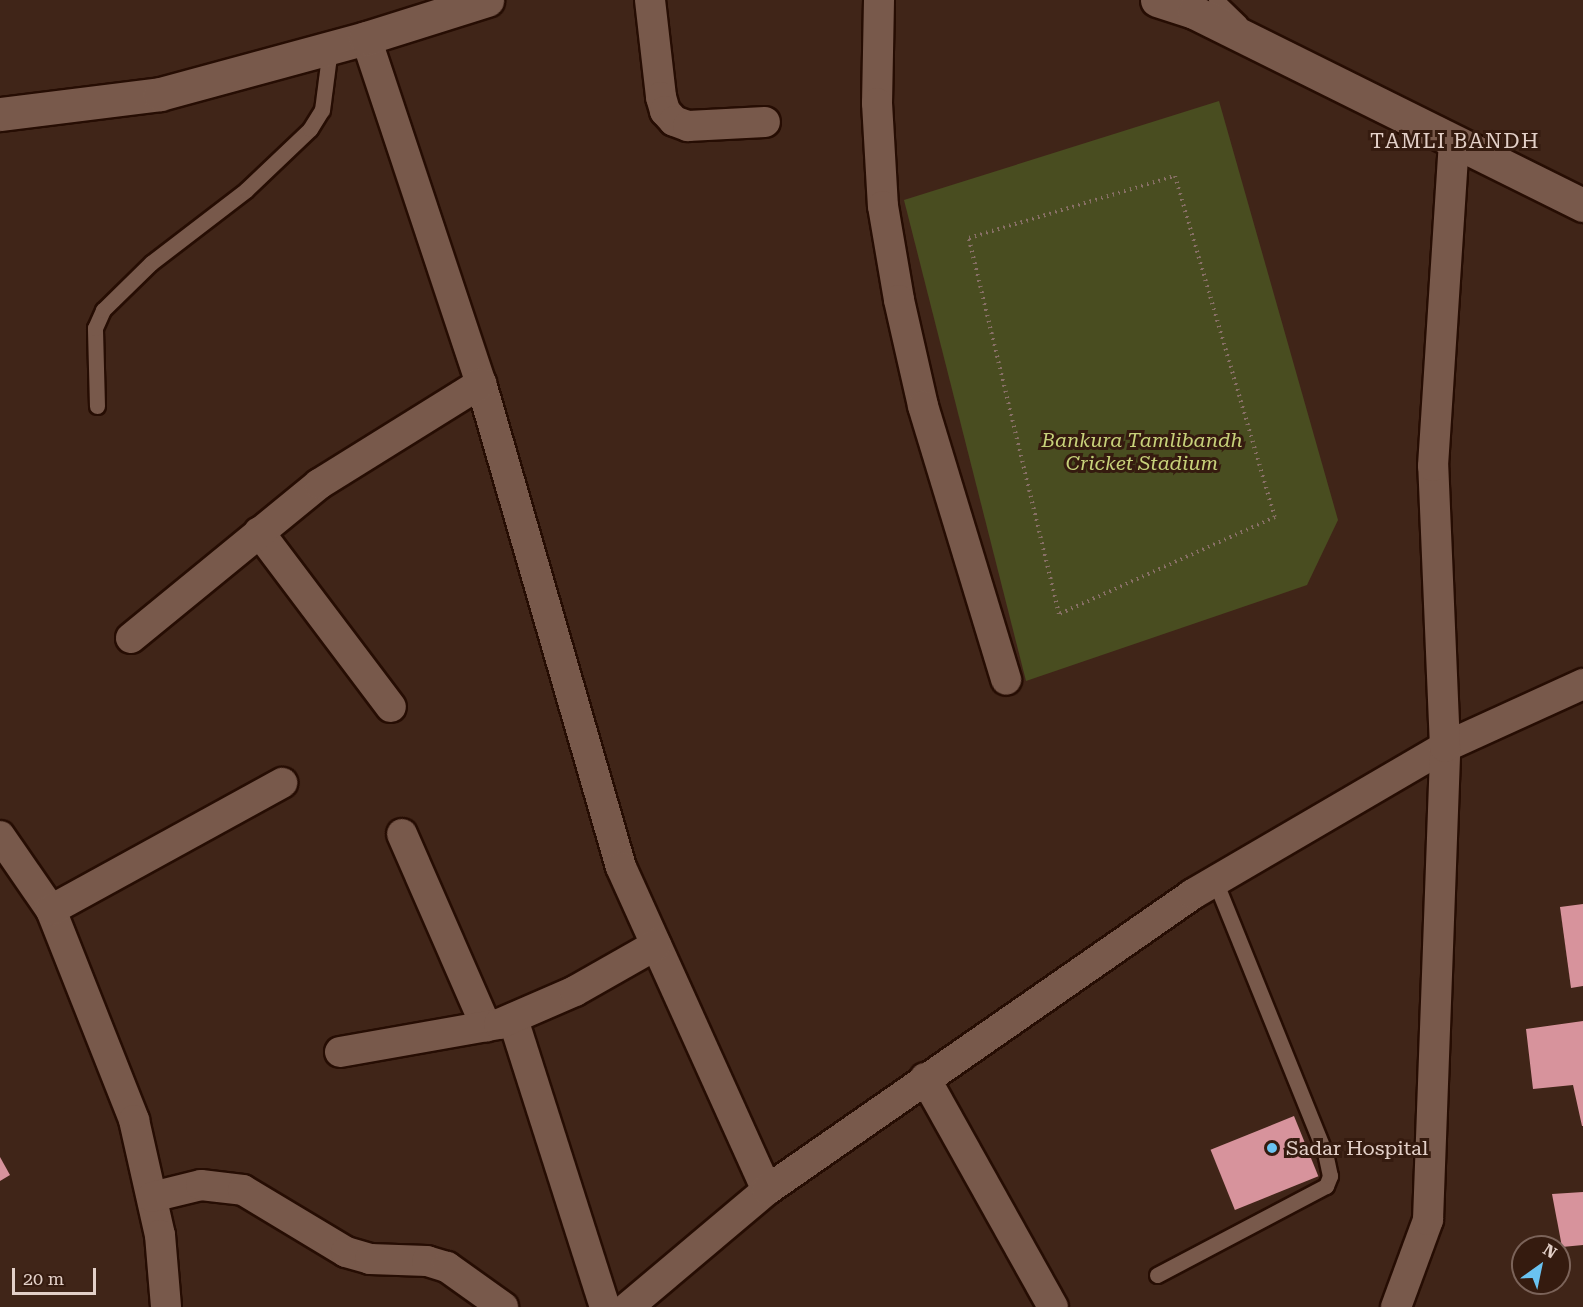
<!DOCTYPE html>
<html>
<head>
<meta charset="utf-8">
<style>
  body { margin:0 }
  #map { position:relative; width:1583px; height:1307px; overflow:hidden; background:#402518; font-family:"Roboto Serif",serif }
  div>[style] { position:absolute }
  .green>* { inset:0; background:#494d20 }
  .building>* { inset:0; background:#d7939c; transform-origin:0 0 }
  .path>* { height:4px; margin-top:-2px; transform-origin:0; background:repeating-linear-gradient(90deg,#887066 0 1.5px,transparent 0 6px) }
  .roads { filter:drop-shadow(2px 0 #260d03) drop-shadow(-2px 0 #260d03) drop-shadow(0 2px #260d03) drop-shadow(0 -2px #260d03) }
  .service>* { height:15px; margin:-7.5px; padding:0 7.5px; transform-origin:7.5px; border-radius:7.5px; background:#78594b }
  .minor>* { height:30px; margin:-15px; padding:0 15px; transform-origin:15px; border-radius:15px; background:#78594b }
  .tertiary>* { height:33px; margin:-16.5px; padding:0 16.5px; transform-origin:16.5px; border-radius:16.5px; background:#78594b }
  .dots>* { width:16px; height:16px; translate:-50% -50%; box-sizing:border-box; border:3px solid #351b0f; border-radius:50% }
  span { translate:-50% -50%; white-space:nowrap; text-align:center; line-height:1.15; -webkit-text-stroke:6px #351b0f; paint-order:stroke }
  .park-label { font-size:20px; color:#c7d17a; font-style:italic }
  .poi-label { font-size:20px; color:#e3d0c8 }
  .left { translate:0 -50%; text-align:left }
  .neighbourhood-label { font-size:21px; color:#e3d0c8; letter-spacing:1.5px }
  .north { position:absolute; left:1511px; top:1235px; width:60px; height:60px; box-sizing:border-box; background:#351b0f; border:2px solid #7b6359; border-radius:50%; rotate:33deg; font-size:16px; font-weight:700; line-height:24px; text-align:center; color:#e3d0c8 }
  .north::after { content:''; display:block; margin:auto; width:21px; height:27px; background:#6ac3f1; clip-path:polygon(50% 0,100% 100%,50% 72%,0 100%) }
  .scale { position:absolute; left:12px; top:1268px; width:84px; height:27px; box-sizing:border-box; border:3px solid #e3d0c8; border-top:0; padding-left:8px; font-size:18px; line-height:21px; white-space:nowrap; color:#e3d0c8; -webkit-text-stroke:4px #351b0f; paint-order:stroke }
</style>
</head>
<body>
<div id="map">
  <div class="green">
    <i style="clip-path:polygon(1219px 101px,1338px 520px,1307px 585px,1026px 681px,904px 200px)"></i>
  </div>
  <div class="building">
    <i style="clip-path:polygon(1583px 904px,1583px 986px,1571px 988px,1560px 907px)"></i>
    <i style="clip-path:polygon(1583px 1021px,1583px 1126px,1582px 1126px,1573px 1085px,1533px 1089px,1526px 1029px)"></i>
    <i style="left:1294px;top:1116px;width:65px;height:90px;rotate:68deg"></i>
    <i style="clip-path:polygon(0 1157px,10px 1175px,0 1181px)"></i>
    <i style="clip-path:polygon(1583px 1192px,1583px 1245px,1562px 1247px,1552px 1194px)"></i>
  </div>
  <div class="path">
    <i style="left:1175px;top:176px;width:355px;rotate:73.7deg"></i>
    <i style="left:1275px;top:517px;width:237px;rotate:155.8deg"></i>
    <i style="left:1059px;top:614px;width:387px;rotate:-103.5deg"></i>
    <i style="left:969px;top:238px;width:215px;rotate:-16.8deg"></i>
  </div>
  <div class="roads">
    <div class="service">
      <i style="left:1216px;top:0;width:33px;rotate:44deg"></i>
      <i style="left:97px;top:406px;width:78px;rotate:-91.5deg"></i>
      <i style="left:95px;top:328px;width:20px;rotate:-66deg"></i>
      <i style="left:103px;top:310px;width:67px;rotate:-44.4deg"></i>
      <i style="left:151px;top:263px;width:120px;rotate:-37.5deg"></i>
      <i style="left:246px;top:190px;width:88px;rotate:-43.6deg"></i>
      <i style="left:310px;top:129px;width:22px;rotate:-58deg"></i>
      <i style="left:322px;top:110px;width:63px;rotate:-82.6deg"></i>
      <i style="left:1157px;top:1275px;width:191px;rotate:-27.8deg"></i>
      <i style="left:1326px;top:1186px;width:11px;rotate:-68deg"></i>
      <i style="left:1330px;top:1176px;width:24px;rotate:-102deg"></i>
      <i style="left:1325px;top:1153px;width:293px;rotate:-112deg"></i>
    </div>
    <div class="minor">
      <i style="left:650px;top:0;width:98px;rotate:83.5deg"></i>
      <i style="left:661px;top:97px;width:15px;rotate:74deg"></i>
      <i style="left:665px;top:111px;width:13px;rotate:48deg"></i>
      <i style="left:674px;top:121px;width:15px;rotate:20deg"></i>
      <i style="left:688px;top:126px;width:77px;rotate:-3deg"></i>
      <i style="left:879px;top:0;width:103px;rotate:91.1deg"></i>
      <i style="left:877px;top:103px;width:103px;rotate:86.7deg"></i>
      <i style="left:883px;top:206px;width:95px;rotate:80.3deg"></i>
      <i style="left:899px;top:300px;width:109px;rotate:77.2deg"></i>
      <i style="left:923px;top:406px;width:286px;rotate:73.1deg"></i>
      <i style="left:366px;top:38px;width:364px;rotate:71.6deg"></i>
      <i style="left:481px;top:383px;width:504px;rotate:73.87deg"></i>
      <i style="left:621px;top:867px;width:354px;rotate:65.7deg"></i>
      <i style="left:259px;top:532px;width:219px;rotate:53deg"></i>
      <i style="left:131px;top:638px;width:243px;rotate:-39.3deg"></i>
      <i style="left:319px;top:484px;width:191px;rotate:-31.9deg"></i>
      <i style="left:402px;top:834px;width:210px;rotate:66.4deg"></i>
      <i style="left:0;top:836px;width:90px;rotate:55.4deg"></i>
      <i style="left:51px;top:910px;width:226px;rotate:68.4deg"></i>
      <i style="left:134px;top:1120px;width:118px;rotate:77.3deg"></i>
      <i style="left:160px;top:1235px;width:72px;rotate:85.2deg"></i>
      <i style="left:51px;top:910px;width:264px;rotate:-28.8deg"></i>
      <i style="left:513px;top:1019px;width:302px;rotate:72.3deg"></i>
      <i style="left:340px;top:1052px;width:161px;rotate:-10deg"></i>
      <i style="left:499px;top:1024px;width:83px;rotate:-23.5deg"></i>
      <i style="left:575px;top:991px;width:93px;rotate:-29.6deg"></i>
      <i style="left:925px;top:1078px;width:262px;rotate:60.8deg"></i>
      <i style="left:152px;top:1197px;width:50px;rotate:-13.8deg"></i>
      <i style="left:201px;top:1185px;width:42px;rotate:6.8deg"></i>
      <i style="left:243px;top:1190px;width:120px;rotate:31deg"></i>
      <i style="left:346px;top:1252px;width:25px;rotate:16deg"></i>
      <i style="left:370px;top:1259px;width:57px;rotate:2deg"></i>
      <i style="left:427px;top:1261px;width:21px;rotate:17deg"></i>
      <i style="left:447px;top:1267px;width:69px;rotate:35.5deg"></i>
      <i style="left:628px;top:1307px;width:182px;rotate:-40.1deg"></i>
      <i style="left:767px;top:1190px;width:519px;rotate:-34.79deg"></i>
      <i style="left:1193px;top:894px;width:292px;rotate:-30.3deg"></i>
      <i style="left:1445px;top:747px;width:152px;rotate:-24.5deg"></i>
      <i style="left:1396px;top:1307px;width:93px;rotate:-69.8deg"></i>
      <i style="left:1428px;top:1220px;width:473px;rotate:-87.9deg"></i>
      <i style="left:1445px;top:747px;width:281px;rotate:-92.4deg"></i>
      <i style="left:1433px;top:466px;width:324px;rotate:-86.3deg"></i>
    </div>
    <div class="tertiary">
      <i style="left:1157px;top:0;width:39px;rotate:18deg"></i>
      <i style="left:1194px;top:12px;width:434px;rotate:26.4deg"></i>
      <i style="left:0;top:114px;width:161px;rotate:-7.1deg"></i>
      <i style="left:160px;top:94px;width:213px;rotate:-15.2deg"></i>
      <i style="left:366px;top:38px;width:127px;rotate:-17.4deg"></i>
    </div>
  </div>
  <div class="dots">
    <i style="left:1272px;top:1148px;background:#6ac3f1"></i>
  </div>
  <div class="park-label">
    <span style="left:1142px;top:452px">Bankura Tamlibandh<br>Cricket Stadium</span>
  </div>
  <div class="poi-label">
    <span class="left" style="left:1286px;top:1148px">Sadar Hospital</span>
  </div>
  <div class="neighbourhood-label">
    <span style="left:1455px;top:141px">TAMLI BANDH</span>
  </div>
  <div class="north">N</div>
  <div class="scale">20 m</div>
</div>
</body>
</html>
